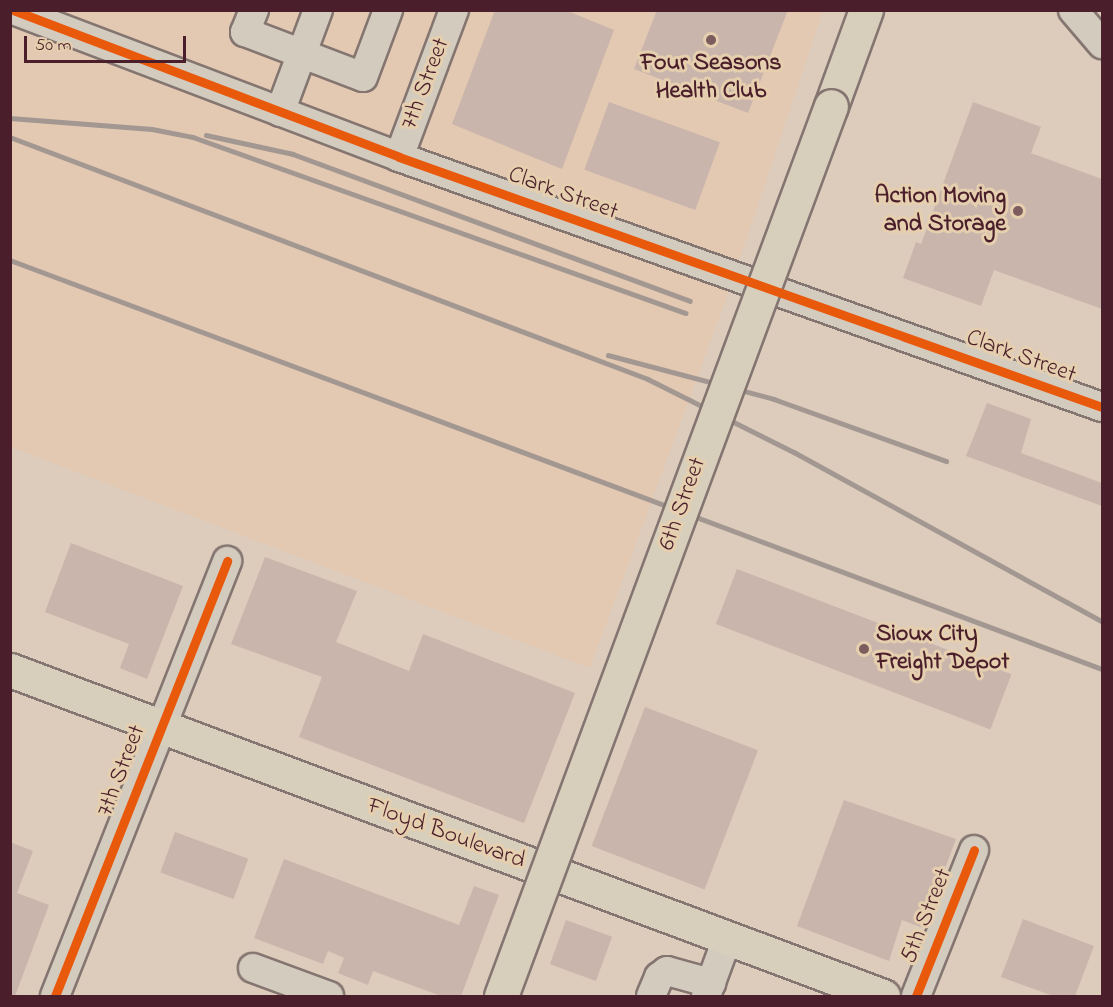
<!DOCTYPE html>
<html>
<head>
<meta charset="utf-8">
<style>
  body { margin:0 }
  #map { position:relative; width:1113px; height:1007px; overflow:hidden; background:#ddccbc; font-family:"Indie Flower",sans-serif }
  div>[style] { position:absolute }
  .built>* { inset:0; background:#e3c8b2 }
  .building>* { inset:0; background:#c9b5ac; transform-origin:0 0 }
  .roads { filter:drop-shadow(2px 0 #847570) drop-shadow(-2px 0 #847570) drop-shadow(0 2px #847570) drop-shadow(0 -2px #847570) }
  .minor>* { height:28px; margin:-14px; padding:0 14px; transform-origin:14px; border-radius:14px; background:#d4cbbf }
  .major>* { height:33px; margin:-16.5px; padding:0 16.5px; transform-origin:16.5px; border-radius:16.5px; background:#d8cebc }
  .rail>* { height:4.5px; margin:-2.25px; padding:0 2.25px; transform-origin:2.25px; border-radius:2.25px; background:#a29791 }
  .bridges { filter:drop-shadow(2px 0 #847570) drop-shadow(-2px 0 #847570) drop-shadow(0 2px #847570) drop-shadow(0 -2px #847570) }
  .major-bridge>* { height:33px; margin:-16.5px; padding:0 16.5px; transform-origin:16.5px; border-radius:16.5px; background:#d8cebc }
  .cycleway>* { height:9px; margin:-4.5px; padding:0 4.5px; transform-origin:4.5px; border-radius:4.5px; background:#e8590c }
  .dots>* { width:16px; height:16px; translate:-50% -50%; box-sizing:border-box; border:3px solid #e5cfae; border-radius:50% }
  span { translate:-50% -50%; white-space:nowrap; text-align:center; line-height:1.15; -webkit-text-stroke:6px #e5cfae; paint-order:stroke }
  .poi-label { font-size:24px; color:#4a1f2b; font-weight:700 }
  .right { translate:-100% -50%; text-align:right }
  .left { translate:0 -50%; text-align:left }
  .street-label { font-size:24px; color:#4a1f2b }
  .frame { position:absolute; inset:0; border:12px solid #4a1f2b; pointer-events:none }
  .scale { position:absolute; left:24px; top:36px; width:162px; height:27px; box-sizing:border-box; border:3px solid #4a1f2b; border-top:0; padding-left:8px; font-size:18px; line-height:21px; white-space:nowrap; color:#4a1f2b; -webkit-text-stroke:4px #e5cfae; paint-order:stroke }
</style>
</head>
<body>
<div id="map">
  <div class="built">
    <i style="clip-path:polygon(10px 11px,823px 11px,725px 302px,590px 668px,11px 447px)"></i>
  </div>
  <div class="building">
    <i style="clip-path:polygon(495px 10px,565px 10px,614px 30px,562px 169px,452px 124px)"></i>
    <i style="clip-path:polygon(657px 10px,788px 10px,748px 113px,634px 69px)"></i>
    <i style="left:609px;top:102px;width:118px;height:72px;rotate:20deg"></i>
    <i style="clip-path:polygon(973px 102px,1041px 127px,1031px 153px,1102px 179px,1102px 309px,994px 270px,981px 306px,903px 278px,916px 242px,921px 244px)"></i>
    <i style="clip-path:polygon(987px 403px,1031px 419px,1021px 453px,1102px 483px,1102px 506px,966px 456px)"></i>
    <i style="clip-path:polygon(71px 543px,183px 586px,147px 679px,120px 668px,129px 644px,45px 612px)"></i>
    <i style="clip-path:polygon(265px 557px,357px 591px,336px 642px,409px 671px,423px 634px,575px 693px,524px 823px,299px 737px,322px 677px,231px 644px)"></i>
    <i style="left:737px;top:569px;width:294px;height:59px;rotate:21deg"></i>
    <i style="left:645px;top:707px;width:121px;height:149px;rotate:21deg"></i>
    <i style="clip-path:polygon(844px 800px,956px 839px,923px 928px,902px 920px,889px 961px,797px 926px)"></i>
    <i style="left:175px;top:832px;width:78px;height:43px;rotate:20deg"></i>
    <i style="clip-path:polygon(10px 842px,33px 851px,17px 893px,49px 905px,15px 996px,10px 996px)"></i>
    <i style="clip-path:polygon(284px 859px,459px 925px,474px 886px,499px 895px,461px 996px,441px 996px,373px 971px,368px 985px,338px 973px,344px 958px,328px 951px,323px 964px,254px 938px)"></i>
    <i style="clip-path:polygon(1023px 919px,1094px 946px,1075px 996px,1053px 996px,1001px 977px)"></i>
    <i style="left:566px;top:920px;width:49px;height:47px;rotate:20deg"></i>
  </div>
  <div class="roads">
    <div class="minor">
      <i style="left:13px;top:10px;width:413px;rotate:20.8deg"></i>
      <i style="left:399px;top:157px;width:746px;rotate:19.58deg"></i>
      <i style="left:254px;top:10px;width:24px;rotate:112deg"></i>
      <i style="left:245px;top:32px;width:126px;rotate:20.9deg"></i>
      <i style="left:363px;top:77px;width:72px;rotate:-69.5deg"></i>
      <i style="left:1073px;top:10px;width:45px;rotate:49.5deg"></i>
      <i style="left:280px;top:112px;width:109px;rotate:-69.6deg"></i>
      <i style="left:399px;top:157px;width:157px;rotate:-69.5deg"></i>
      <i style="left:253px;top:968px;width:81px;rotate:20.2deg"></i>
      <i style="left:55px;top:996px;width:468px;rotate:-68.4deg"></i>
      <i style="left:651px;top:996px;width:21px;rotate:-67deg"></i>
      <i style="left:659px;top:977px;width:10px;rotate:-37deg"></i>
      <i style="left:667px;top:971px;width:46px;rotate:15.3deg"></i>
      <i style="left:706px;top:996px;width:61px;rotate:-69.8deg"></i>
      <i style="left:916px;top:996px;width:157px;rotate:-68.3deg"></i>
    </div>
    <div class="major">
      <i style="left:831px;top:106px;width:102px;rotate:-70deg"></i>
      <i style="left:10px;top:670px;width:932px;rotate:20.48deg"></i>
    </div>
  </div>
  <div class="rail">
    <i style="left:10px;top:118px;width:142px;rotate:4.4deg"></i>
    <i style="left:152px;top:129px;width:42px;rotate:11deg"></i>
    <i style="left:193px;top:137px;width:523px;rotate:19.65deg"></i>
    <i style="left:206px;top:135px;width:89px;rotate:12.3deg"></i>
    <i style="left:293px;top:154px;width:423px;rotate:20.3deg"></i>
    <i style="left:10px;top:137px;width:682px;rotate:20.77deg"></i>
    <i style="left:648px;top:379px;width:163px;rotate:26.6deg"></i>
    <i style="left:794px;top:452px;width:351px;rotate:28.8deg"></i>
    <i style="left:10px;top:260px;width:1166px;rotate:20.53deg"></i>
    <i style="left:608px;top:355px;width:172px;rotate:14.8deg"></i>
    <i style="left:774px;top:399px;width:183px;rotate:19.8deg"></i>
  </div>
  <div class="bridges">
    <div class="major-bridge">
      <i style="left:501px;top:996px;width:949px;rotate:-69.66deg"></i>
    </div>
  </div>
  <div class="cycleway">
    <i style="left:13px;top:10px;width:413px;rotate:20.8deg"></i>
    <i style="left:399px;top:157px;width:746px;rotate:19.58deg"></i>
    <i style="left:55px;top:996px;width:468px;rotate:-68.4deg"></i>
    <i style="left:916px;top:996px;width:157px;rotate:-68.3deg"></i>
  </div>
  <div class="dots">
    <i style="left:711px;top:40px;background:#7d5c5e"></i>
    <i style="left:1018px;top:211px;background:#7d5c5e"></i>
    <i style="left:864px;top:649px;background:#7d5c5e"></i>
  </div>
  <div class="poi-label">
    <span style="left:711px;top:78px">Four Seasons<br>Health Club</span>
    <span class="right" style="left:1006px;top:211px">Action Moving<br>and Storage</span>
    <span class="left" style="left:876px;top:649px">Sioux City<br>Freight Depot</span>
  </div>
  <div class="street-label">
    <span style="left:426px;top:84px;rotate:-69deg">7th Street</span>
    <span style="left:563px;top:194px;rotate:20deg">Clark Street</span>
    <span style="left:1021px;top:357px;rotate:20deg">Clark Street</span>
    <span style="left:683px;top:504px;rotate:-70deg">6th Street</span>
    <span style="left:122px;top:771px;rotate:-69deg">7th Street</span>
    <span style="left:446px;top:834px;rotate:20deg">Floyd Boulevard</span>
    <span style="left:927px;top:916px;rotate:-68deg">5th Street</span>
  </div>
  <div class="frame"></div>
  <div class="scale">50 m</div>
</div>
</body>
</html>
